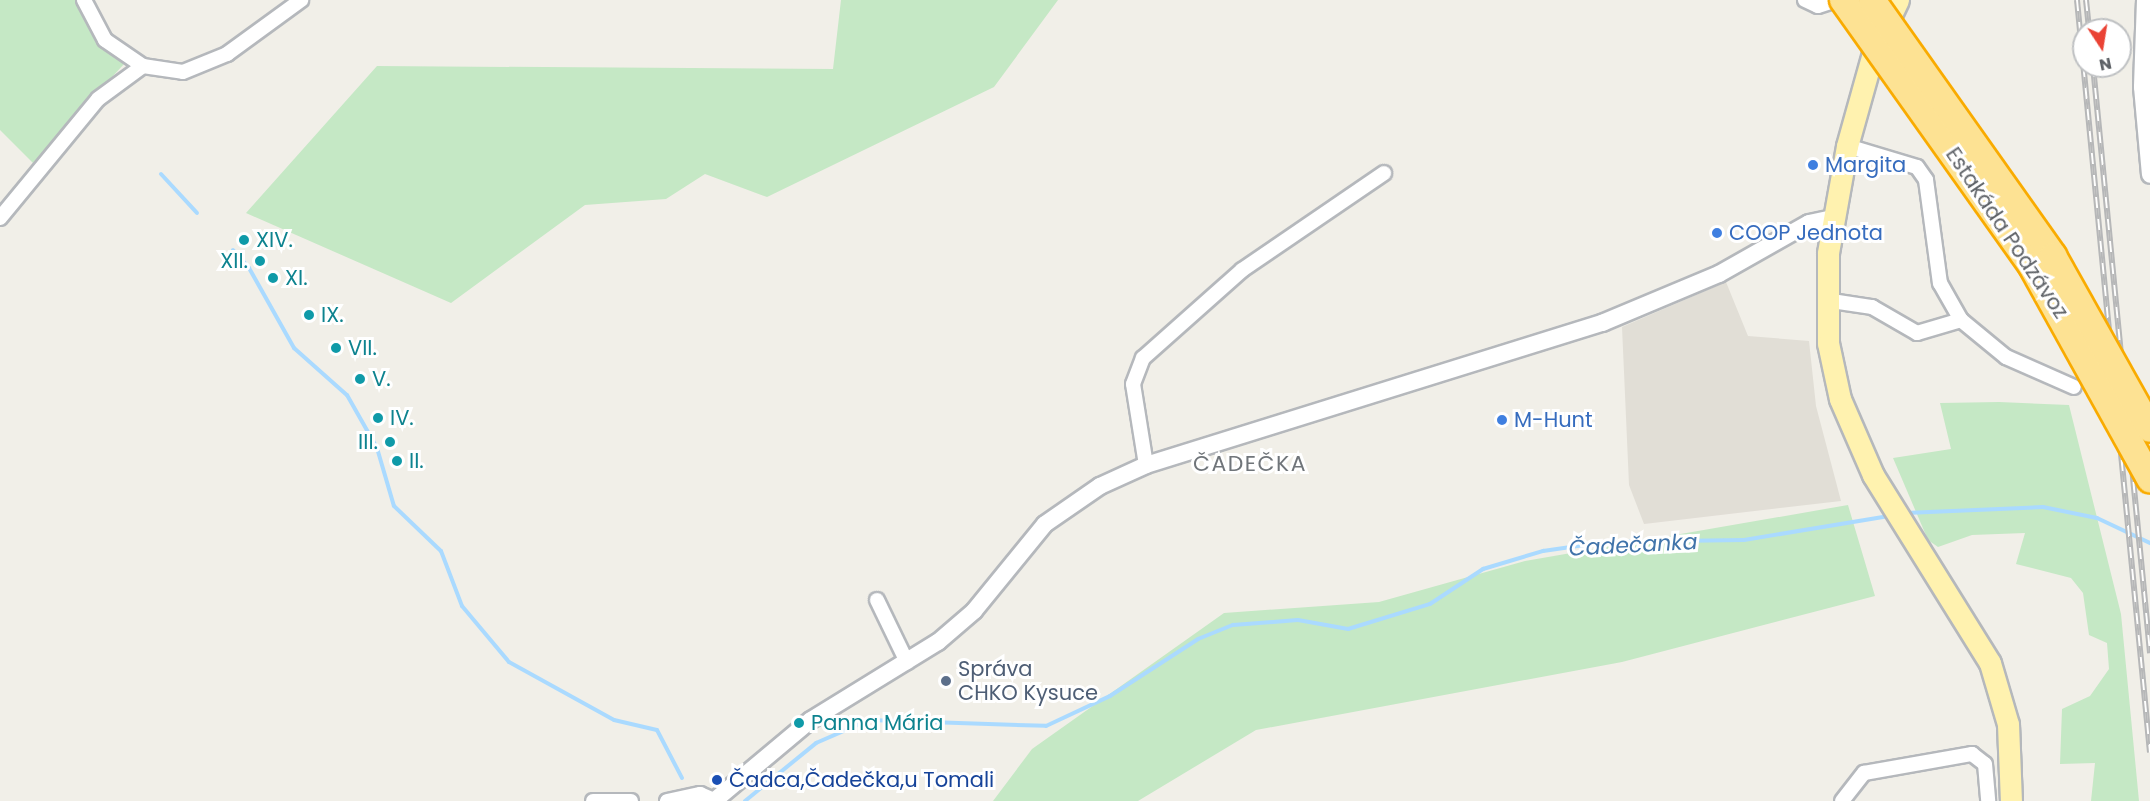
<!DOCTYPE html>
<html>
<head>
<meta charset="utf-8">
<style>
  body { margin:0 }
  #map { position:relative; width:2150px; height:801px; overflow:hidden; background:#f1efe8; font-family:Poppins,sans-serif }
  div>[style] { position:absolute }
  .education>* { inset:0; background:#e1ded6 }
  .green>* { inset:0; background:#c5e8c5 }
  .stream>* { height:4px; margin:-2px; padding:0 2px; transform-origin:2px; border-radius:2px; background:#aadaff }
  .roads { filter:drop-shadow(2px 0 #b5b8bc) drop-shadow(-2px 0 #b5b8bc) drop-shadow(0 2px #b5b8bc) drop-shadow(0 -2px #b5b8bc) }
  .minor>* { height:14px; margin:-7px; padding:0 7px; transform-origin:7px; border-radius:7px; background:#fff }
  .tertiary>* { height:16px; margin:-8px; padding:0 8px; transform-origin:8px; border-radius:8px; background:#fff }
  .primary>* { height:21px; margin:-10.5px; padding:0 10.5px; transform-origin:10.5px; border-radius:10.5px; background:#fff2af }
  .rail>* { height:6px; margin-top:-3px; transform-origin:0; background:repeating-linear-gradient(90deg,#fff 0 11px,#b6b7b8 0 22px); box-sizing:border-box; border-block:2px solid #b6b7b8 }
  .bridges { filter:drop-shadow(2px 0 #f9ab00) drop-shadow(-2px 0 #f9ab00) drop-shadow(0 2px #f9ab00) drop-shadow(0 -2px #f9ab00) }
  .motorway-bridge>* { height:26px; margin:-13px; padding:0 13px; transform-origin:13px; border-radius:13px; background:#fde293 }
  .dots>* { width:16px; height:16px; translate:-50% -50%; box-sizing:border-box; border:3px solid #fff; border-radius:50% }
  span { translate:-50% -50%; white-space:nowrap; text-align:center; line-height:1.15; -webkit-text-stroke:6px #fff; paint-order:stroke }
  .shop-label { font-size:21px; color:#366cbe }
  .left { translate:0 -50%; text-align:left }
  .street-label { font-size:21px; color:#5f6368 }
  .culture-label { font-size:21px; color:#0d838f }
  .right { translate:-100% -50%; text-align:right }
  .service-label { font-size:21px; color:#4e5e75 }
  .transit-label { font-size:21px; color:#164399 }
  .neighbourhood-label { font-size:22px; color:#70757a; letter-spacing:1.5px }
  .water-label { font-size:22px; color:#4174aa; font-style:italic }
  .north { position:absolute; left:2072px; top:18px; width:60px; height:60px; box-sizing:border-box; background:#fff; border:2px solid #bfc1c3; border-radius:50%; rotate:168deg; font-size:16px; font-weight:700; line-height:24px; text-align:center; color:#5f6368 }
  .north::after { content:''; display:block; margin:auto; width:21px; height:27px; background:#ea4335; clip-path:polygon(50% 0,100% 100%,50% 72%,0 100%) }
</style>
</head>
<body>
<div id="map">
  <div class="education">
    <i style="clip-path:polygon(1726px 282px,1748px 336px,1809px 341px,1816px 406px,1841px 501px,1644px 524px,1629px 485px,1622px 327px)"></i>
  </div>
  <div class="green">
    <i style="clip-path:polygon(0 0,78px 0,100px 44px,124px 64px,33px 163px,0 130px)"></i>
    <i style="clip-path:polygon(841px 0,1058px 0,994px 87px,767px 197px,705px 174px,666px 199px,585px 205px,451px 303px,246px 213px,377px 66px,833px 69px)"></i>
    <i style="clip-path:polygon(1999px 402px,2069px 405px,2121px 614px,2139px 801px,2091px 801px,2095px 763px,2060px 764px,2062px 709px,2090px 696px,2109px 669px,2107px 643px,2089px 635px,2083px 593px,2071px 578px,2016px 564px,2025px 533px,1972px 535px,1938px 547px,1928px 540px,1893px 458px,1951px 449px,1940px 403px)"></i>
    <i style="clip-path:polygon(1848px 505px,1875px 596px,1622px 662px,1256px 730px,1138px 801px,993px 801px,1032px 749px,1224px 613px,1379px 602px,1525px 561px)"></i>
  </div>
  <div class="stream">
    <i style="left:161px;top:174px;width:53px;rotate:47.3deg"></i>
    <i style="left:233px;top:250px;width:24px;rotate:48deg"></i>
    <i style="left:249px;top:268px;width:92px;rotate:60.6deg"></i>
    <i style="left:294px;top:348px;width:71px;rotate:41.6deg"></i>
    <i style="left:347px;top:395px;width:61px;rotate:60.5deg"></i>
    <i style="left:377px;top:448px;width:60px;rotate:73.7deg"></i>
    <i style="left:394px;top:506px;width:65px;rotate:43.8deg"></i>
    <i style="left:441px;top:551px;width:59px;rotate:69.1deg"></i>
    <i style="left:462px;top:606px;width:73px;rotate:50deg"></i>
    <i style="left:509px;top:662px;width:120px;rotate:28.9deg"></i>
    <i style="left:614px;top:720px;width:44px;rotate:13.1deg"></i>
    <i style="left:657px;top:730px;width:54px;rotate:62.5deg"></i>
    <i style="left:1906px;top:513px;width:137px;rotate:-2.5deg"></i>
    <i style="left:2043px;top:507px;width:55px;rotate:11.5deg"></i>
    <i style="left:2097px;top:518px;width:59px;rotate:25.3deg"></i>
    <i style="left:745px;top:801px;width:92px;rotate:-39.2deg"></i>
    <i style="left:816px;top:743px;width:58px;rotate:-23.5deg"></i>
    <i style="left:869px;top:720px;width:177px;rotate:1.9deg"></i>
    <i style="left:1046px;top:726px;width:71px;rotate:-25.1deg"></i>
    <i style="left:1110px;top:696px;width:105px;rotate:-32.9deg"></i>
    <i style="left:1198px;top:639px;width:38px;rotate:-22deg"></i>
    <i style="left:1233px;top:625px;width:65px;rotate:-4.4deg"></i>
    <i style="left:1298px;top:620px;width:51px;rotate:10.2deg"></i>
    <i style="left:1348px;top:629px;width:86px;rotate:-17deg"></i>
    <i style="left:1430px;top:604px;width:64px;rotate:-33.4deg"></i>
    <i style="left:1483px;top:569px;width:63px;rotate:-16.7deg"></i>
    <i style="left:1543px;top:551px;width:63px;rotate:-8.3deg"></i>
    <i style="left:1605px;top:542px;width:139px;rotate:-0.8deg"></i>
    <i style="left:1744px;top:540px;width:147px;rotate:-9.4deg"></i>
  </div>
  <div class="roads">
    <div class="minor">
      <i style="left:84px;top:0;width:45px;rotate:62.3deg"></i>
      <i style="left:105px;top:40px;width:46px;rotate:34.4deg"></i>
      <i style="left:143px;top:66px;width:40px;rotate:8.5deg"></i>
      <i style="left:183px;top:72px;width:48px;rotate:-22.2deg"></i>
      <i style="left:227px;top:54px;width:92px;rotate:-36.1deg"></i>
      <i style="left:1805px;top:0;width:14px;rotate:25deg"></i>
      <i style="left:1818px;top:6px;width:20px;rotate:-18deg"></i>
      <i style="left:1847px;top:146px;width:73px;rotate:16.7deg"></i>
      <i style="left:1917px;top:167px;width:16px;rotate:55deg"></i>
      <i style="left:1926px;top:180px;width:104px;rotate:82.3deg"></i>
      <i style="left:1940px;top:283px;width:43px;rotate:60.4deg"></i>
      <i style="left:1961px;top:320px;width:58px;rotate:39.4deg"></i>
      <i style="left:2006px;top:357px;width:74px;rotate:23.8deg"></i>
      <i style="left:0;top:218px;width:154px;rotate:-50.5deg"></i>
      <i style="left:98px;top:99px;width:56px;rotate:-36.3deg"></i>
      <i style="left:1825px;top:300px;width:48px;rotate:8.5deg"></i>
      <i style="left:1872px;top:307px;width:52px;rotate:30deg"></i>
      <i style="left:1917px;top:333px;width:46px;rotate:-16.5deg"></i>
      <i style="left:1146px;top:465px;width:82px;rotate:-99.1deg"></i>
      <i style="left:1133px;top:384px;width:28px;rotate:-69deg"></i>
      <i style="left:1143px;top:358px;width:132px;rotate:-41.6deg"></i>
      <i style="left:1242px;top:270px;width:172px;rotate:-34.3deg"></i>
      <i style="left:877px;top:600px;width:69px;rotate:64.2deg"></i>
      <i style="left:593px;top:801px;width:38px"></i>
      <i style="left:667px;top:801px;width:34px;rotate:-12deg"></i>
      <i style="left:700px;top:794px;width:15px;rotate:23deg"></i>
      <i style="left:1842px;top:801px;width:36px;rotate:-52deg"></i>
      <i style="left:1864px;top:773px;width:110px;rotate:-10deg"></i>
      <i style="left:1972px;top:754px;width:16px;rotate:38deg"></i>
      <i style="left:1985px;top:764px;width:37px;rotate:85deg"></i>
    </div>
    <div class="tertiary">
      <i style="left:2145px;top:0;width:87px;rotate:92deg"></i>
      <i style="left:2142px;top:87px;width:88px;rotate:84.8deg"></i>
      <i style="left:714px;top:801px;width:126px;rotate:-39.9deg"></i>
      <i style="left:811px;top:720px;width:149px;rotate:-31.6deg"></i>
      <i style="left:938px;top:642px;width:48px;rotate:-40.7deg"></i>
      <i style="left:974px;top:611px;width:112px;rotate:-50.8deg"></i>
      <i style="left:1045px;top:524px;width:67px;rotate:-34.6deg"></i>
      <i style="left:1100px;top:486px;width:51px;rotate:-24.5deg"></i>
      <i style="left:1146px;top:465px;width:478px;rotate:-17.3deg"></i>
      <i style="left:1602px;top:323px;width:127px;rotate:-22.7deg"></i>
      <i style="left:1719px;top:274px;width:103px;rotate:-29.5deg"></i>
      <i style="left:1809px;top:223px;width:24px;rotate:-12deg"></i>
    </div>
    <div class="primary">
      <i style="left:1898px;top:0;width:59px;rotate:115.3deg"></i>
      <i style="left:1873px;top:53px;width:97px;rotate:105.6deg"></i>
      <i style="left:1847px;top:146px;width:109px;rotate:100.1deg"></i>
      <i style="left:1828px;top:253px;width:90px;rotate:90deg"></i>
      <i style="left:1828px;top:343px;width:57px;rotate:77.9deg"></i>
      <i style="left:1840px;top:399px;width:83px;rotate:66.5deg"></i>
      <i style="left:1873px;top:475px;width:221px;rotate:58.1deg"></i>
      <i style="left:1990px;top:663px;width:64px;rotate:73.6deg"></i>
      <i style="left:2008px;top:724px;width:77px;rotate:87.8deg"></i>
    </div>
  </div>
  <div class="rail">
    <i style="left:2077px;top:0;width:756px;rotate:84.46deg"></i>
    <i style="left:2086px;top:0;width:30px;rotate:84deg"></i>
    <i style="left:2093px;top:66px;width:590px;rotate:84.45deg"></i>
  </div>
  <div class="bridges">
    <div class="motorway-bridge">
      <i style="left:1843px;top:0;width:326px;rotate:54.6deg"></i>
      <i style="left:2032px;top:266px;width:244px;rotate:61deg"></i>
      <i style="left:1872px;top:0;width:314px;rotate:54.7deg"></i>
      <i style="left:2053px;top:256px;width:198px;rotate:60.7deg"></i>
    </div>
  </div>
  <div class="dots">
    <i style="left:1813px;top:165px;background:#3f7fe0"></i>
    <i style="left:1717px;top:233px;background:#3f7fe0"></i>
    <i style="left:244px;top:240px;background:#0f9aa8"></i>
    <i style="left:260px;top:261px;background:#0f9aa8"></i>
    <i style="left:273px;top:278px;background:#0f9aa8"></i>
    <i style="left:309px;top:315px;background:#0f9aa8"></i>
    <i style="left:336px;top:348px;background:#0f9aa8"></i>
    <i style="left:360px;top:379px;background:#0f9aa8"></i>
    <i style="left:378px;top:418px;background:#0f9aa8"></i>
    <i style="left:1502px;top:420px;background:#3f7fe0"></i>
    <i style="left:390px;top:442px;background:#0f9aa8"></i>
    <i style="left:397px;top:461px;background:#0f9aa8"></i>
    <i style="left:946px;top:681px;background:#5c6f8a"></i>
    <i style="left:799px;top:723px;background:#0f9aa8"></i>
    <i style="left:717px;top:780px;background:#1a4fb4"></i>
  </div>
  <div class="shop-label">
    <span class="left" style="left:1825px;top:165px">Margita</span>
    <span class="left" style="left:1729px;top:233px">COOP Jednota</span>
    <span class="left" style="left:1514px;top:420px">M-Hunt</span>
  </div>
  <div class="street-label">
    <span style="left:2007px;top:233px;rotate:56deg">Estakáda Podzávoz</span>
  </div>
  <div class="culture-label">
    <span class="left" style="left:256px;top:240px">XIV.</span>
    <span class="right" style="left:248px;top:261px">XII.</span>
    <span class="left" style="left:285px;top:278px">XI.</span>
    <span class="left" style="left:321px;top:315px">IX.</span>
    <span class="left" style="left:348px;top:348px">VII.</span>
    <span class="left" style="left:372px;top:379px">V.</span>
    <span class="left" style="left:390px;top:418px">IV.</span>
    <span class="right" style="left:378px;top:442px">III.</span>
    <span class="left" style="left:409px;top:461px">II.</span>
    <span class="left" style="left:811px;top:723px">Panna Mária</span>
  </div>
  <div class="service-label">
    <span class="left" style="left:958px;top:681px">Správa<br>CHKO Kysuce</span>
  </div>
  <div class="transit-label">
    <span class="left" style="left:729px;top:780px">Čadca,Čadečka,u Tomali</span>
  </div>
  <div class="neighbourhood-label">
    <span style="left:1250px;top:464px">ČADEČKA</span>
  </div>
  <div class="water-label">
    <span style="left:1633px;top:545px;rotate:-3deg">Čadečanka</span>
  </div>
  <div class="north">N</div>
</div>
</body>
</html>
